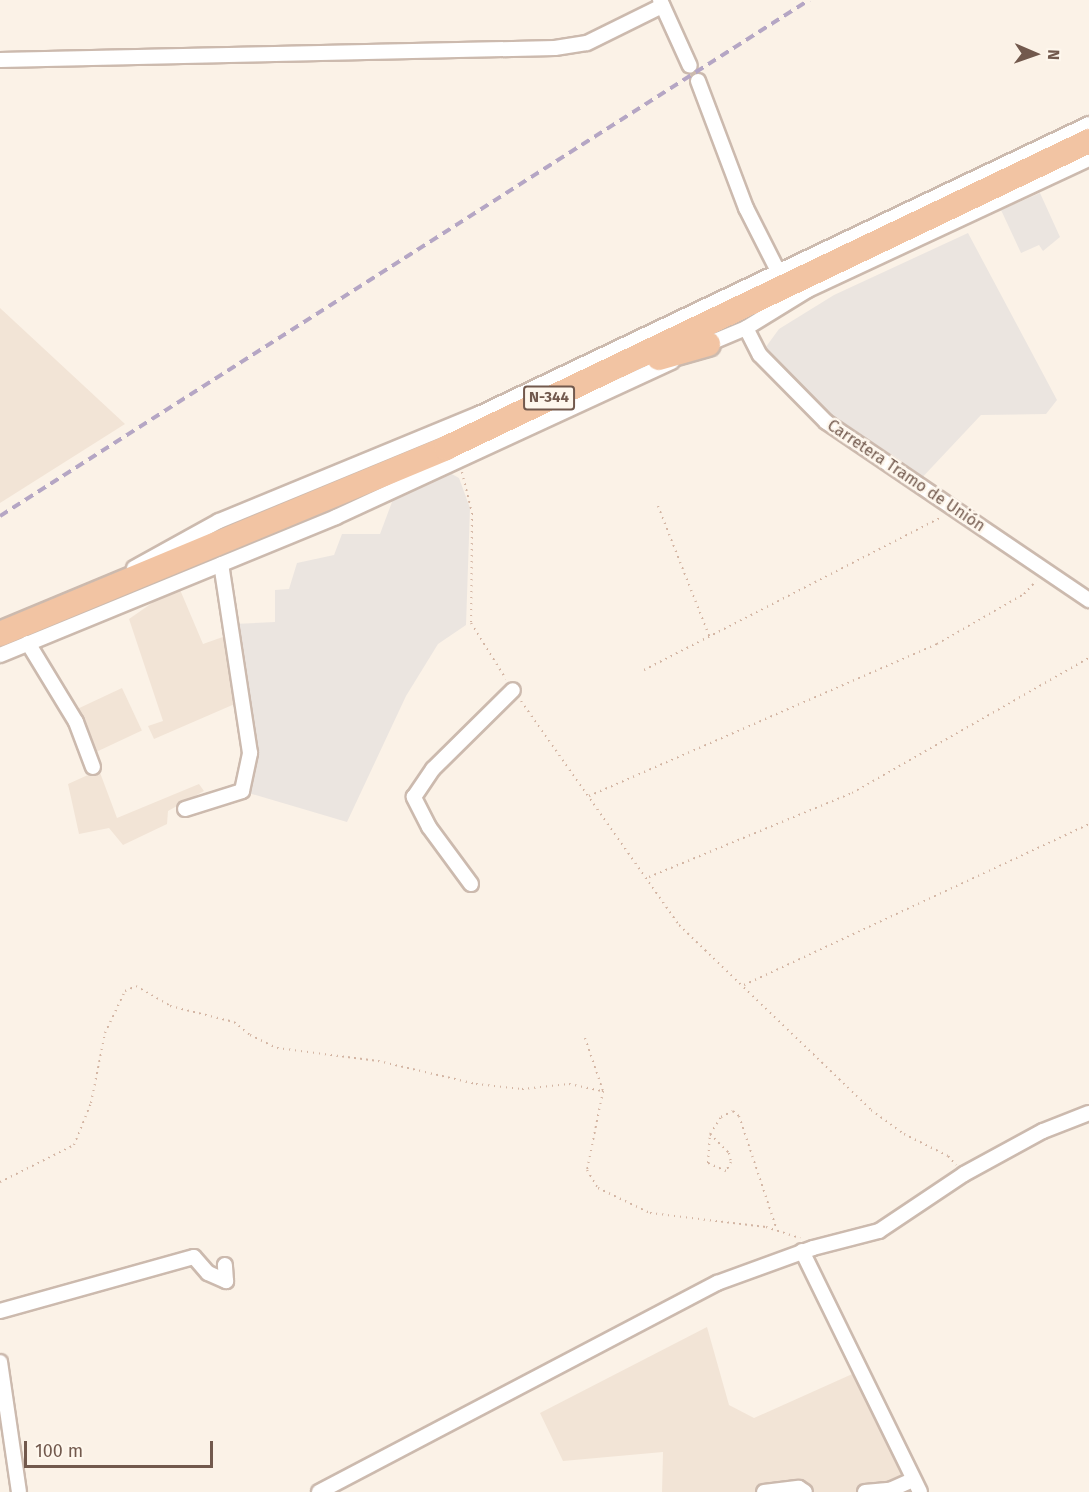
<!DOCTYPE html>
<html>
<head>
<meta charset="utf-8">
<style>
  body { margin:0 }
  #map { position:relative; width:1089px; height:1492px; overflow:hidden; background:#fbf2e7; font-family:"Fira Sans",sans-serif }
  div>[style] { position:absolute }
  .residential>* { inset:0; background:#f2e4d6; transform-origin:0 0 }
  .industrial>* { inset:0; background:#ebe5e0 }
  .path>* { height:2px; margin-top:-1px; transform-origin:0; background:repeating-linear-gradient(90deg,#d3b5a3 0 1.5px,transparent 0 6px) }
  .roads { filter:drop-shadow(2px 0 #ccbaae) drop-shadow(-2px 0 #ccbaae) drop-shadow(0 2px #ccbaae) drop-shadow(0 -2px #ccbaae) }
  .minor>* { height:14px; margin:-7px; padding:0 7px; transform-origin:7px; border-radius:7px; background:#fff }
  .trunk>* { height:24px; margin:-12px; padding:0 12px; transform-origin:12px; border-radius:12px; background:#f2c4a3 }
  .rail>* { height:4px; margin-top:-2px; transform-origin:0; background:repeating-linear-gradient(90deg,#b5a6c4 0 9px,transparent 0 15px) }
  span { translate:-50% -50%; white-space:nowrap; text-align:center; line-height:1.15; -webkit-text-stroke:5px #fef7ed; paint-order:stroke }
  .shield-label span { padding:2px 4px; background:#fef7ed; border:2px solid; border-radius:4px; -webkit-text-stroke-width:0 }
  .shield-label { font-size:15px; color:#72594d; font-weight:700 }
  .street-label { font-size:16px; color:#72594d }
  .north { position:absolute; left:1005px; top:24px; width:60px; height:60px; -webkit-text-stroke:4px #fef7ed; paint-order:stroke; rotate:92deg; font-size:16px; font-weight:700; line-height:24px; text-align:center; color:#72594d }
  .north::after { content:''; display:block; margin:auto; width:21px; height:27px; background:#72594d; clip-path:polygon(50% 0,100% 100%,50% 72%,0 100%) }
  .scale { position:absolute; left:24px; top:1441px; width:189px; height:27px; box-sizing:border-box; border:3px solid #72594d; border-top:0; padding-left:8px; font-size:18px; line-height:21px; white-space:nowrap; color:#72594d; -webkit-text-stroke:4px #fef7ed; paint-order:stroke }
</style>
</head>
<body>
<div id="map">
  <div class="residential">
    <i style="clip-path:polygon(0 308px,125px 424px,0 503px)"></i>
    <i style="clip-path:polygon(178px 585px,203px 644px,234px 633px,237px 703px,154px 739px,148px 726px,163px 721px,129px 619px)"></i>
    <i style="left:122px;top:688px;width:47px;height:50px;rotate:65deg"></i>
    <i style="clip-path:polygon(99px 770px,117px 818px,199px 784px,204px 791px,168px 811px,167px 824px,123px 845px,109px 828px,79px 834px,68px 784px)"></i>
    <i style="clip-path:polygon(707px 1327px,729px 1405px,754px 1418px,859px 1371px,924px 1492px,662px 1492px,663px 1452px,563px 1461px,540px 1413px)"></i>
  </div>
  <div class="industrial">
    <i style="clip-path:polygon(1040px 193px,1060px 237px,1043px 251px,1039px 245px,1021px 253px,1001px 210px)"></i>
    <i style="clip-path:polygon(968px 233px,1057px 400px,1046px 414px,981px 415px,917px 483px,826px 422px,760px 355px,779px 329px,834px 295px)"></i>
    <i style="clip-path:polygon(450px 473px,459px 478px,470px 508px,466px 625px,438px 644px,406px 696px,347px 822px,242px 791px,250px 753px,234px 624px,275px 622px,275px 590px,289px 589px,297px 563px,334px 555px,342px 534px,380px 534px,395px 494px)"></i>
  </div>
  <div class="path">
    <i style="left:462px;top:472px;width:42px;rotate:76.3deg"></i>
    <i style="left:472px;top:513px;width:110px;rotate:90.5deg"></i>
    <i style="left:471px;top:623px;width:66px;rotate:58deg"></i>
    <i style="left:658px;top:506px;width:142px;rotate:68.5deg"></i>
    <i style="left:644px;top:670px;width:335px;rotate:-27.2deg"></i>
    <i style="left:521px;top:701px;width:274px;rotate:54.8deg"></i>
    <i style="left:679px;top:925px;width:267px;rotate:43.9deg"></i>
    <i style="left:871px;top:1110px;width:41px;rotate:36deg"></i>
    <i style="left:904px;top:1134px;width:49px;rotate:26.6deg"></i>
    <i style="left:948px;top:1156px;width:12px;rotate:48deg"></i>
    <i style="left:589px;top:796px;width:380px;rotate:-23.6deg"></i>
    <i style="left:937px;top:644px;width:100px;rotate:-29.9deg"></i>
    <i style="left:1024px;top:594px;width:18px;rotate:-47deg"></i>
    <i style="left:649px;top:877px;width:220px;rotate:-22.5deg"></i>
    <i style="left:852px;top:793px;width:273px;rotate:-29.7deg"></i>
    <i style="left:744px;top:985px;width:381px;rotate:-25deg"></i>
    <i style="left:585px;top:1038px;width:56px;rotate:71.2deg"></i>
    <i style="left:603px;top:1091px;width:81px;rotate:101.4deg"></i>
    <i style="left:587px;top:1170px;width:21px;rotate:59deg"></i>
    <i style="left:598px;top:1188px;width:58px;rotate:25.7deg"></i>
    <i style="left:650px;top:1213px;width:117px;rotate:6.9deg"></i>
    <i style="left:766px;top:1227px;width:36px;rotate:18deg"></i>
    <i style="left:710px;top:1134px;width:27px;rotate:45deg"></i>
    <i style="left:729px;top:1153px;width:9px;rotate:77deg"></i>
    <i style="left:731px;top:1162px;width:10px;rotate:119deg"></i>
    <i style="left:726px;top:1171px;width:20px;rotate:-156deg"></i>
    <i style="left:708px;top:1163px;width:29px;rotate:-86deg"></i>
    <i style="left:710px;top:1134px;width:20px;rotate:-57deg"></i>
    <i style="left:721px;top:1117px;width:13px;rotate:-27deg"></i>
    <i style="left:733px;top:1111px;width:8px;rotate:40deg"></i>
    <i style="left:739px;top:1116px;width:120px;rotate:71.6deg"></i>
    <i style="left:0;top:1182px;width:83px;rotate:-26.6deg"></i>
    <i style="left:74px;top:1145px;width:45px;rotate:-68deg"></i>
    <i style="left:91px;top:1103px;width:71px;rotate:-78.7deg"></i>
    <i style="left:105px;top:1033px;width:47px;rotate:-64.5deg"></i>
    <i style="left:125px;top:991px;width:12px;rotate:-24deg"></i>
    <i style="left:136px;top:986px;width:39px;rotate:30deg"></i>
    <i style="left:170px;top:1006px;width:66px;rotate:14deg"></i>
    <i style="left:234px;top:1022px;width:21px;rotate:39deg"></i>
    <i style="left:250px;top:1035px;width:30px;rotate:26deg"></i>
    <i style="left:277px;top:1048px;width:102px;rotate:7.3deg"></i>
    <i style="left:378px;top:1061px;width:101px;rotate:13.2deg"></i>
    <i style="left:476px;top:1084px;width:46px;rotate:6.2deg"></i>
    <i style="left:522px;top:1089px;width:47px;rotate:-6.1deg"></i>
    <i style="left:569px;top:1084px;width:35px;rotate:12deg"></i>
  </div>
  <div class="roads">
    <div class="minor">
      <i style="left:660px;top:0;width:72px;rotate:65.6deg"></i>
      <i style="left:0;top:60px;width:555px;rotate:-1.24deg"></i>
      <i style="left:555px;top:48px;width:32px;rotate:-9deg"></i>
      <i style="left:587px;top:43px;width:84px;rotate:-26.3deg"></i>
      <i style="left:698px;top:81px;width:136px;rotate:69.3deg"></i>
      <i style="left:746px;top:208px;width:71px;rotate:63.1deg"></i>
      <i style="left:746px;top:328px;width:30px;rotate:63deg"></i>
      <i style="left:760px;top:355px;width:94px;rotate:45.4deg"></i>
      <i style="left:826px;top:422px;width:318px;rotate:34.1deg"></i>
      <i style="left:703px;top:346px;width:47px;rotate:-22.7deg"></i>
      <i style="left:746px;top:328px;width:73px;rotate:-31.5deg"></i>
      <i style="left:808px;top:290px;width:310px;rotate:-25deg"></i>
      <i style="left:134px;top:568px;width:97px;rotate:-28.9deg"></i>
      <i style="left:219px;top:521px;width:281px;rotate:-22.4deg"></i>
      <i style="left:479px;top:414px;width:675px;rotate:-25.43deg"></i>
      <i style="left:28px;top:643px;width:92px;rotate:58.7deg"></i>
      <i style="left:76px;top:722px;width:48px;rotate:69.3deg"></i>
      <i style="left:0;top:655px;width:363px;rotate:-22.3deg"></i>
      <i style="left:336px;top:517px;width:370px;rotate:-24.8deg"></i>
      <i style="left:185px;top:809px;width:60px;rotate:-17.5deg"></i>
      <i style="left:242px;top:791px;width:39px;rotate:-78deg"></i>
      <i style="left:250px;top:753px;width:191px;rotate:-98.7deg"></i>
      <i style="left:471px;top:884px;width:71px;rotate:-126.4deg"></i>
      <i style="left:429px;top:827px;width:34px;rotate:-117deg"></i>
      <i style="left:414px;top:797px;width:34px;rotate:-56deg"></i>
      <i style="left:433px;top:769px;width:112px;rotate:-44.6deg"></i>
      <i style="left:802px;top:1251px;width:268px;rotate:63.9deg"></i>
      <i style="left:0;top:1311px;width:201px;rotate:-15.6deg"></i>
      <i style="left:194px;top:1257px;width:21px;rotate:49deg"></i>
      <i style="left:208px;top:1273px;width:20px;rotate:24deg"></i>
      <i style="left:226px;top:1281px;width:16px;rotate:-94deg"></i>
      <i style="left:0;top:1362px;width:131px;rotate:81.7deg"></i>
      <i style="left:319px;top:1492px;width:450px;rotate:-27.7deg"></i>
      <i style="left:717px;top:1283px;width:102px;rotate:-20deg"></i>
      <i style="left:813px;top:1248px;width:68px;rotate:-14.4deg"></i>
      <i style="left:879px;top:1231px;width:102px;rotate:-33.8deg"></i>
      <i style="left:964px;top:1174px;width:90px;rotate:-28.6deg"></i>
      <i style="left:1043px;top:1131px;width:49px;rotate:-21.4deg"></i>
      <i style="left:764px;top:1492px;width:35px;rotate:-7deg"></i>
      <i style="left:799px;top:1488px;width:7px;rotate:34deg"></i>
      <i style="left:865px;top:1492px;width:25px;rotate:-5deg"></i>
      <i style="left:890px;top:1490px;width:24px;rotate:-24deg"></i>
    </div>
    <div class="trunk">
      <i style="left:659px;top:358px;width:51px;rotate:-15.9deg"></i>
      <i style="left:0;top:634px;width:483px;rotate:-22.6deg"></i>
      <i style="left:446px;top:448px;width:713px;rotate:-25.52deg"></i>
    </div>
  </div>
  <div class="rail">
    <i style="left:0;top:516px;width:960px;rotate:-32.53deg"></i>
  </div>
  <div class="shield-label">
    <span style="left:549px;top:398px">N-344</span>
  </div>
  <div class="street-label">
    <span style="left:906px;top:476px;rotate:34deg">Carretera Tramo de Unión</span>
  </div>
  <div class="north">N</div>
  <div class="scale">100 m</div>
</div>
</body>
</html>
